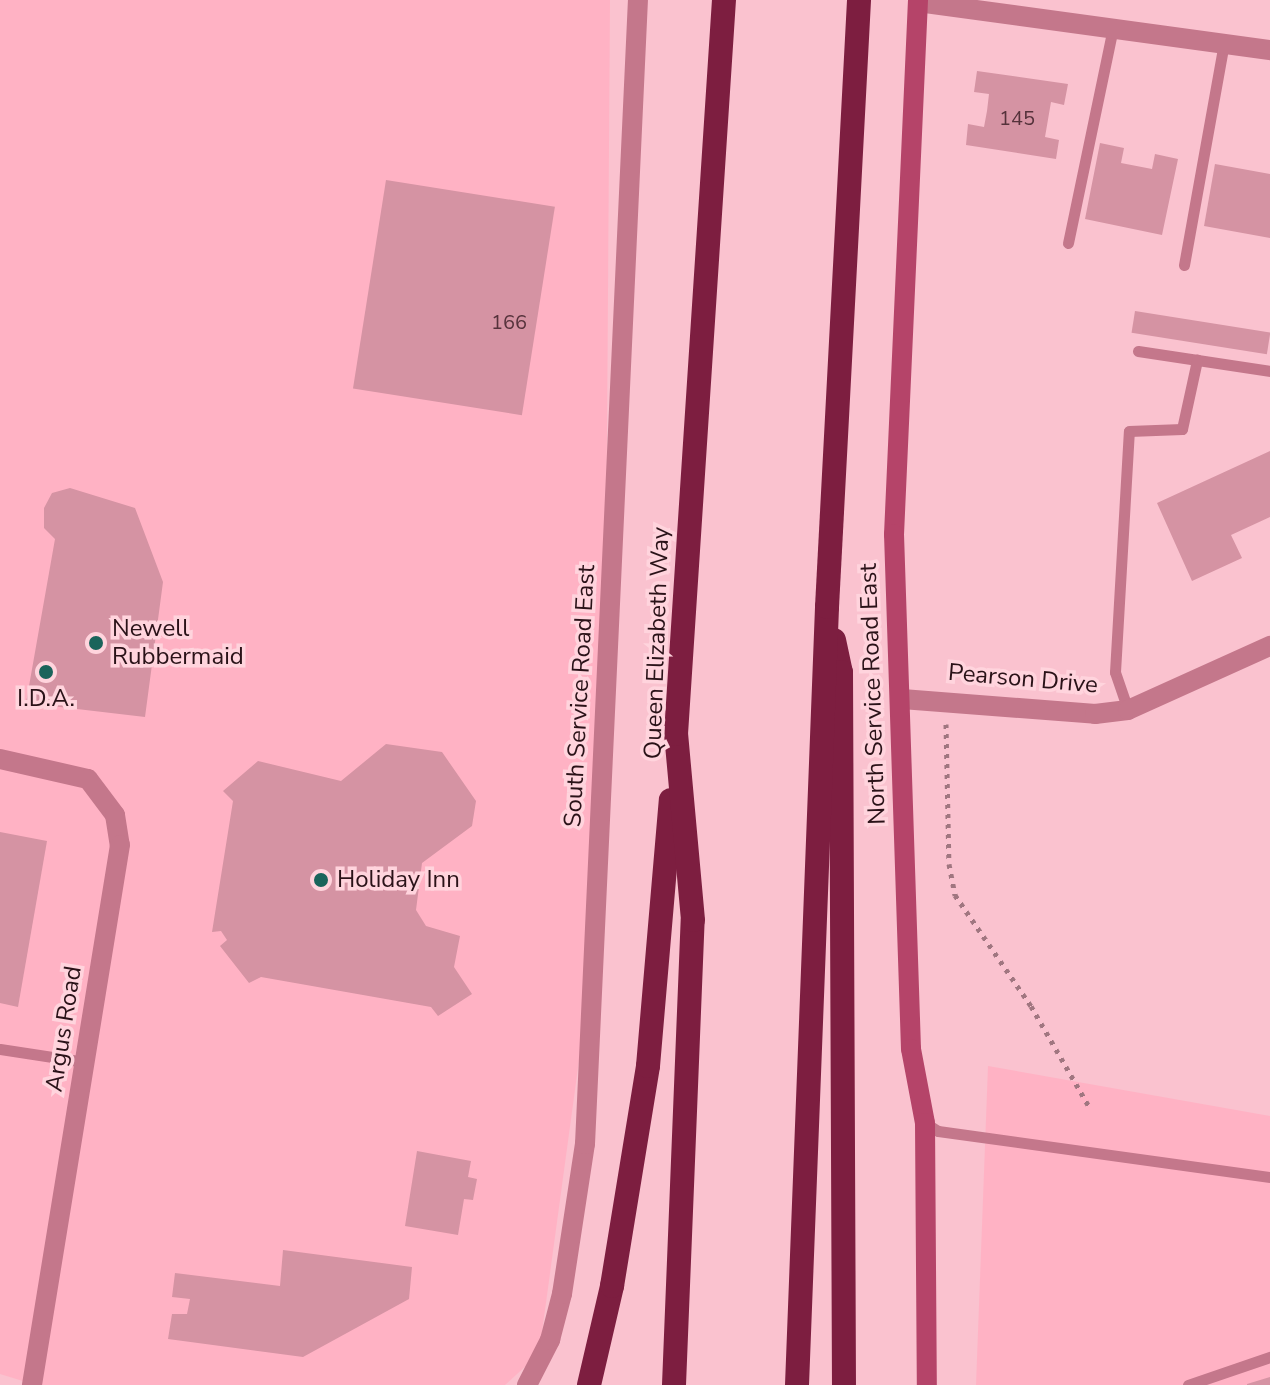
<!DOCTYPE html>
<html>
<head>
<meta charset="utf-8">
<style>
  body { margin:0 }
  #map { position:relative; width:1270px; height:1385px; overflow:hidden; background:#fac2cf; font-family:"Nunito Sans",sans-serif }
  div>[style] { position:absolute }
  .built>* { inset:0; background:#ffb2c4 }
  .building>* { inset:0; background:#d593a3; transform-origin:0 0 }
  .path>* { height:5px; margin-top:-2.5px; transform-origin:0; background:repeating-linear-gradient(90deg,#a07680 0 4px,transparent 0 10px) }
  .lane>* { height:11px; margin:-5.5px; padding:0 5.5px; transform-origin:5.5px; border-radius:5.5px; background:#c4778b }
  .street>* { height:20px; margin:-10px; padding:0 10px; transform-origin:10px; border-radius:10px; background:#c4778b }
  .secondary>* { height:20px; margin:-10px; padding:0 10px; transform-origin:10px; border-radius:10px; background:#b54469 }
  .highway>* { height:24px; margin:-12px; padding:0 12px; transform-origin:12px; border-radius:12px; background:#7d1e40 }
  .dots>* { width:22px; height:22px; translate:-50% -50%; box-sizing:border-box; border:4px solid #ffd4dd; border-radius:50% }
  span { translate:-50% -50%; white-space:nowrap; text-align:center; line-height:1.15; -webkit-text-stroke:7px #ffd4dd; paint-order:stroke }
  .number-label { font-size:20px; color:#55323b }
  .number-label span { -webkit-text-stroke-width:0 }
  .poi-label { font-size:24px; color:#2a1218 }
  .left { translate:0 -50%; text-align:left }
  .street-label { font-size:24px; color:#2a1218 }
</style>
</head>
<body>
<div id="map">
  <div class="built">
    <i style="clip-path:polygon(0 0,610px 0,604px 877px,539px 1354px,505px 1385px,36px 1385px,0 1374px)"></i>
    <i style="clip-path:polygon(988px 1066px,1270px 1116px,1270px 1385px,976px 1385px)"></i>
  </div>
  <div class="building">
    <i style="clip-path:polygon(977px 71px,1068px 84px,1064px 105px,1051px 102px,1045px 137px,1059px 140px,1056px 159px,966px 145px,968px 124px,984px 127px,987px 111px,989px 94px,974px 92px)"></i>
    <i style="clip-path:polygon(1100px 143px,1124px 148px,1121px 163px,1152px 169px,1155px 154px,1178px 159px,1162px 235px,1085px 219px)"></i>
    <i style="clip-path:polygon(1215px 164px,1270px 174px,1270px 238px,1204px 226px)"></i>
    <i style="left:386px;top:180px;width:171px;height:211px;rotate:9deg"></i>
    <i style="left:1135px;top:311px;width:137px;height:22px;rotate:9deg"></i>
    <i style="clip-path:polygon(1270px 451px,1270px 517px,1231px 535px,1242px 558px,1192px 581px,1157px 503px)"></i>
    <i style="clip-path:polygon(70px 488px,135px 508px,163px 582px,145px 717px,26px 703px,55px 539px,44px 528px,44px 508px,52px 493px)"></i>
    <i style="clip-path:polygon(386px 744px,442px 752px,476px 801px,472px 826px,422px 863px,416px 910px,426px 926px,460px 936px,454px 967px,472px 994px,438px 1016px,431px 1007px,261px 977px,249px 983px,220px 946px,227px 940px,221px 931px,212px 932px,233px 801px,223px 791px,258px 761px,341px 781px)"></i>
    <i style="clip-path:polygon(0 832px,47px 841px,18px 1007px,0 1003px)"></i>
    <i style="clip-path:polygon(417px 1151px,471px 1161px,468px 1177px,477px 1179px,473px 1200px,464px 1199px,458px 1235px,405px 1226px)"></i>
    <i style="clip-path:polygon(283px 1250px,412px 1267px,409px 1299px,303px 1357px,168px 1339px,172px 1314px,187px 1314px,190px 1299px,172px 1297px,175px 1273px,280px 1286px)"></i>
    <i style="clip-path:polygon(1270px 1377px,1270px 1385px,1247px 1385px,1247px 1384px)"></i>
  </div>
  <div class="path">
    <i style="left:946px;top:724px;width:140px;rotate:88.8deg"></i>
    <i style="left:949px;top:864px;width:32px;rotate:79deg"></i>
    <i style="left:955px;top:895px;width:135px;rotate:55.6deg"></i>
    <i style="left:1031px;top:1006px;width:118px;rotate:60deg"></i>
  </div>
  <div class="lane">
    <i style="left:1068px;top:243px;width:220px;rotate:-78.2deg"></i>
    <i style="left:1184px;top:265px;width:226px;rotate:-79.8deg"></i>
    <i style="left:1138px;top:351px;width:134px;rotate:8.6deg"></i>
    <i style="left:1128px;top:710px;width:40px;rotate:-108.9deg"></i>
    <i style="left:1115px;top:672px;width:241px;rotate:-86.7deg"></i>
    <i style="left:1129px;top:431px;width:53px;rotate:-2.2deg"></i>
    <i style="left:1182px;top:429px;width:71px;rotate:-77.7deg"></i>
    <i style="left:0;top:1049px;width:86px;rotate:8.7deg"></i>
    <i style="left:925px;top:1123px;width:15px;rotate:32deg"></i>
    <i style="left:938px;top:1131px;width:335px;rotate:7.9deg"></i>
    <i style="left:1188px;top:1385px;width:87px;rotate:-18.9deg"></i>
  </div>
  <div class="street">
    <i style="left:918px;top:2px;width:355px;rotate:7.8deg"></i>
    <i style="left:902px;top:699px;width:194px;rotate:4.4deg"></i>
    <i style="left:1095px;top:714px;width:33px;rotate:-7deg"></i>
    <i style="left:1128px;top:710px;width:156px;rotate:-24.3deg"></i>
    <i style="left:0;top:759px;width:90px;rotate:12.8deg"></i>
    <i style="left:88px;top:779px;width:45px;rotate:53.1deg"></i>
    <i style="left:115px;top:815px;width:30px;rotate:81deg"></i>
    <i style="left:120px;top:845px;width:547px;rotate:99.26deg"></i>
    <i style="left:527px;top:1385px;width:51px;rotate:-62.9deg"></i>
    <i style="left:550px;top:1340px;width:48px;rotate:-75.4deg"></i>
    <i style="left:562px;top:1294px;width:152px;rotate:-81.3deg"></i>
    <i style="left:585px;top:1144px;width:1145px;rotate:-87.35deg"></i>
  </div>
  <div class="secondary">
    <i style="left:918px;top:0;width:535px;rotate:92.57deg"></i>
    <i style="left:894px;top:534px;width:515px;rotate:88.11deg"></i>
    <i style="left:911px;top:1049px;width:75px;rotate:79.3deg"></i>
    <i style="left:925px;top:1123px;width:262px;rotate:89.6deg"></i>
  </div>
  <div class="highway">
    <i style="left:834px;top:640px;width:33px;rotate:78deg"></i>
    <i style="left:841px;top:672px;width:713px;rotate:89.76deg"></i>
    <i style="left:589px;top:1385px;width:102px;rotate:-76.9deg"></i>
    <i style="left:612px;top:1286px;width:223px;rotate:-80.7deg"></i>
    <i style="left:648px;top:1066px;width:267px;rotate:-85.1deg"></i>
    <i style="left:674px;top:1385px;width:465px;rotate:-87.7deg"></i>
    <i style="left:693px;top:920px;width:187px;rotate:-95.2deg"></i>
    <i style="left:676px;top:734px;width:736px;rotate:-86.26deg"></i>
    <i style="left:797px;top:1385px;width:779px;rotate:-87.79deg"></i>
    <i style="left:827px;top:607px;width:608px;rotate:-86.98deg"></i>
  </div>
  <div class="dots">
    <i style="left:96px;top:643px;background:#1a645b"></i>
    <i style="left:46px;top:672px;background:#1a645b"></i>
    <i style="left:321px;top:880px;background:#1a645b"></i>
  </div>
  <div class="number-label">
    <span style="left:1017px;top:118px">145</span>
    <span style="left:509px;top:322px">166</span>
  </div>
  <div class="poi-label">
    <span class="left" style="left:112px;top:643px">Newell<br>Rubbermaid</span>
    <span style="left:46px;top:699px">I.D.A.</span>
    <span class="left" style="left:337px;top:880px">Holiday Inn</span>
  </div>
  <div class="street-label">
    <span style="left:657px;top:643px;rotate:-88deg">Queen Elizabeth Way</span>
    <span style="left:1023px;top:679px;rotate:5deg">Pearson Drive</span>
    <span style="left:873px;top:694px;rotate:-92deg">North Service Road East</span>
    <span style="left:580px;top:696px;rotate:-87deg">South Service Road East</span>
    <span style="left:64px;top:1029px;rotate:-81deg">Argus Road</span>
  </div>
</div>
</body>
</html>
